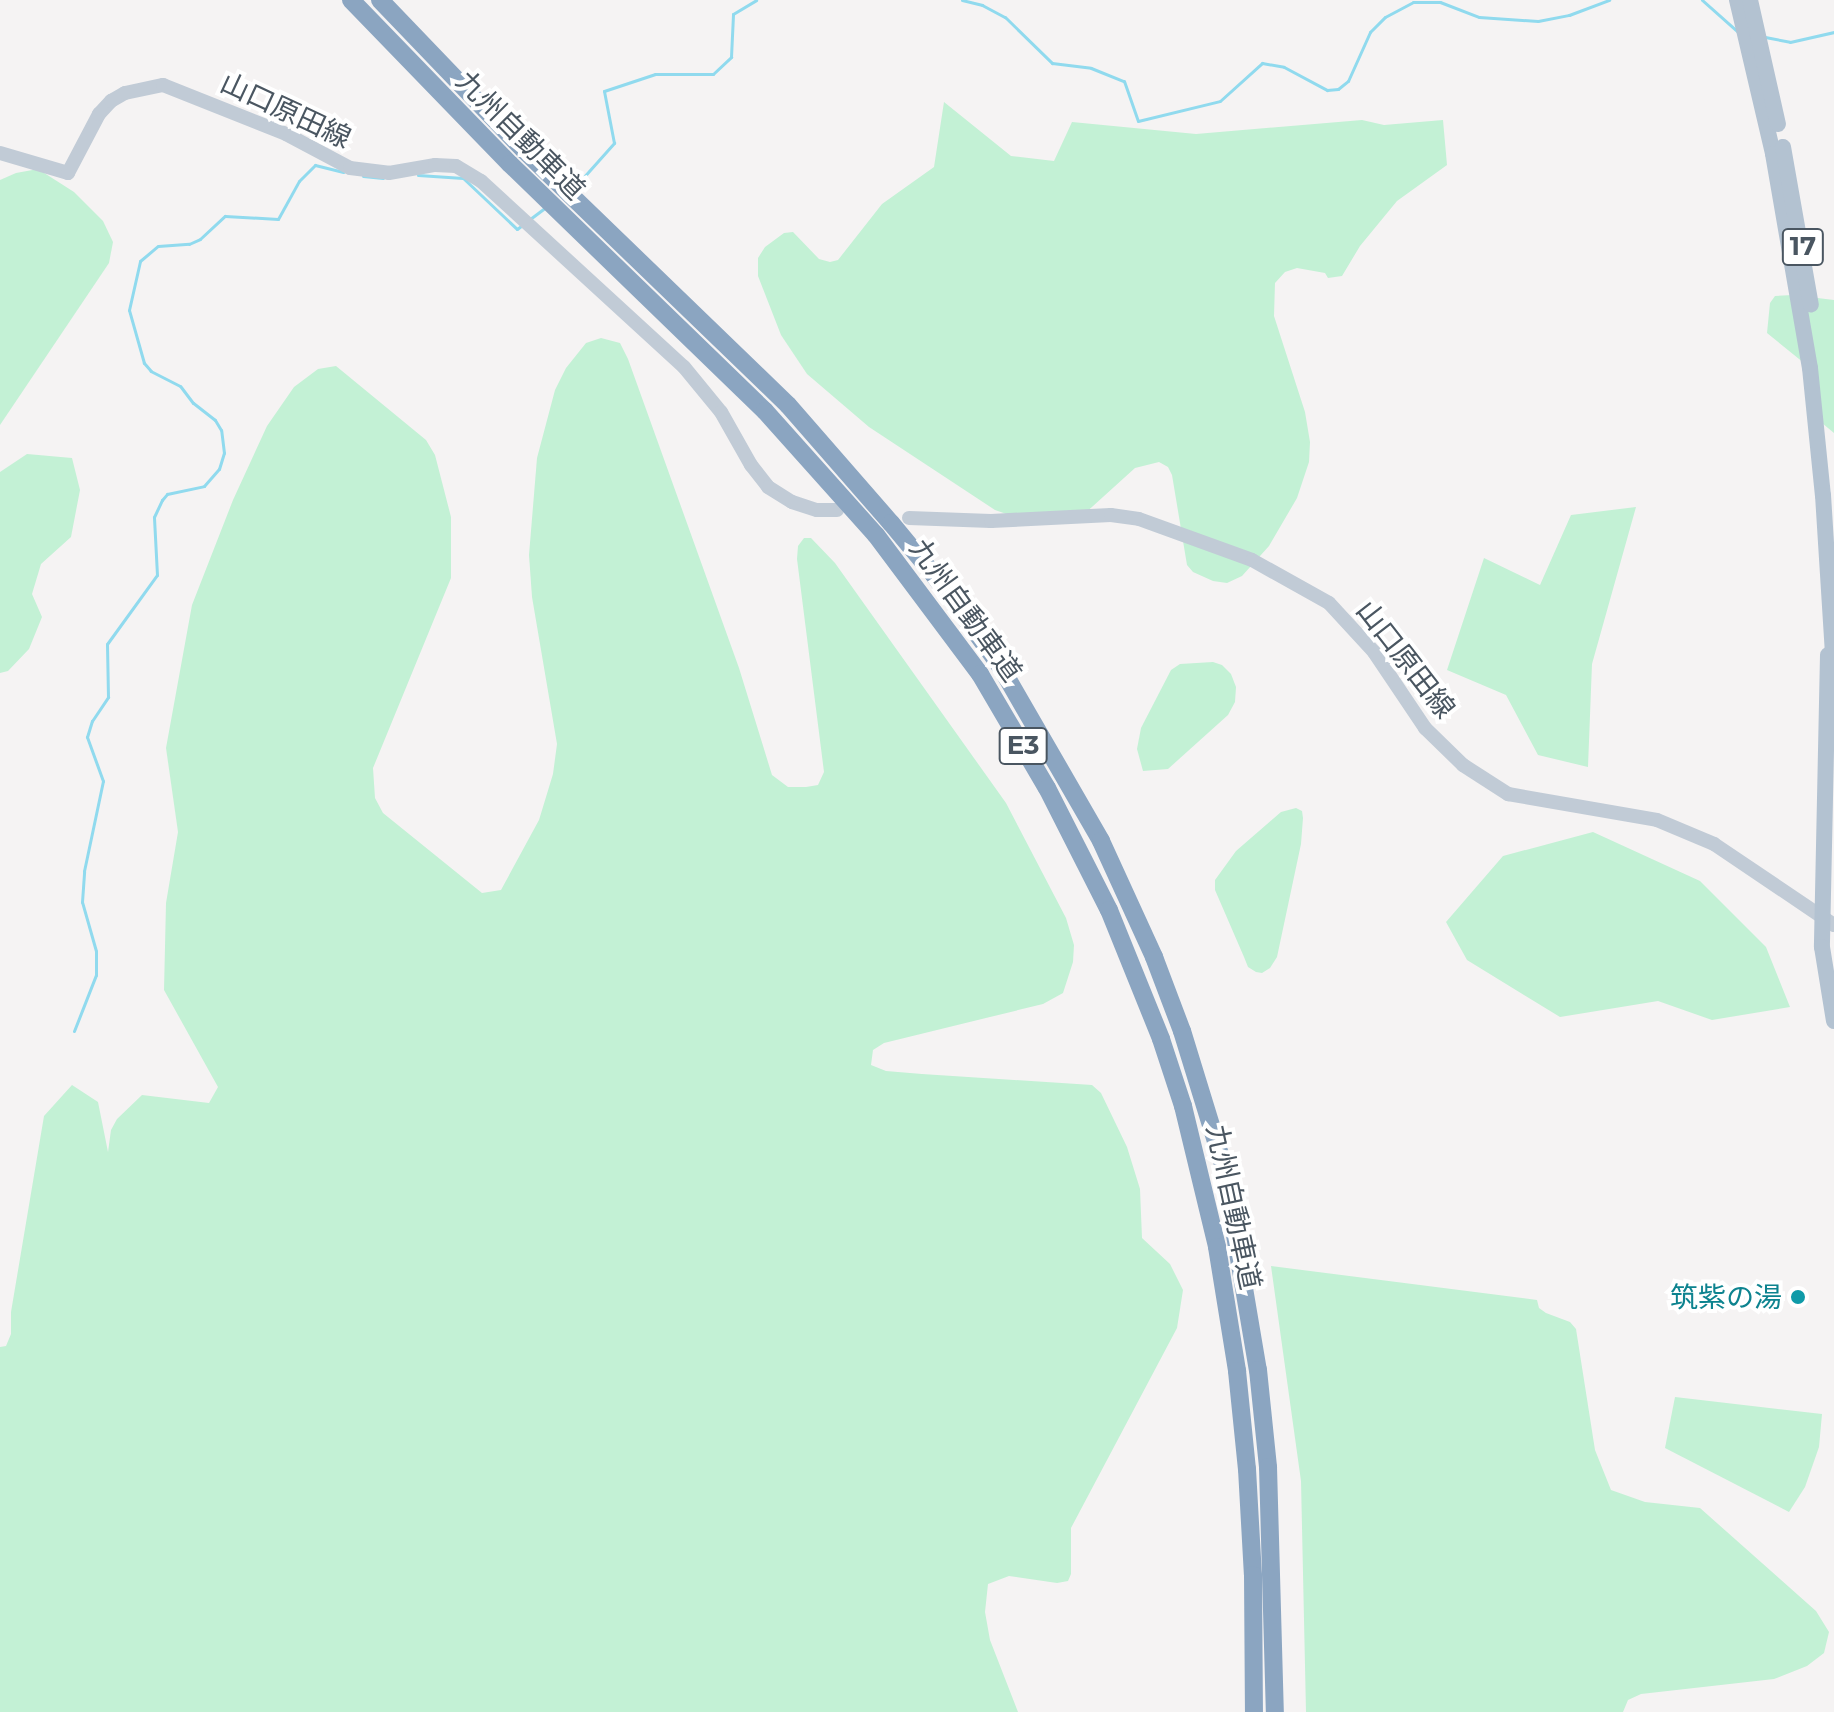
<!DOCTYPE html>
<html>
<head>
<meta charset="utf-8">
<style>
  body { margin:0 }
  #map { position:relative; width:1834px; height:1712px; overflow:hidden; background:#f5f3f3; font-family:Montserrat,"Noto Sans JP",sans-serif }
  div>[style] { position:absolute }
  .green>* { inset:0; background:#c3f1d5 }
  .stream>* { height:3px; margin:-1.5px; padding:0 1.5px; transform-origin:1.5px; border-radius:1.5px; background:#90daee }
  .secondary>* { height:14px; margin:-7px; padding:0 7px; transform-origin:7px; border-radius:7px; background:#c1cbd6 }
  .primary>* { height:16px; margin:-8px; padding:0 8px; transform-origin:8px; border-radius:8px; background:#b3c2d1 }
  .highway>* { height:18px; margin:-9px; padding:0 9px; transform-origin:9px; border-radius:9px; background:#8ba5c1 }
  .dots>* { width:22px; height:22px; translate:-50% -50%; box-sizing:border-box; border:4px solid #fff; border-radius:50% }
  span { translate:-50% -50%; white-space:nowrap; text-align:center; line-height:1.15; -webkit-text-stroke:8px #fff; paint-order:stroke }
  .shield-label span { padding:2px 6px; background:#fff; border:2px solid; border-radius:6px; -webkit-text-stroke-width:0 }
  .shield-label { font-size:26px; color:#4a5661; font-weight:700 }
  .street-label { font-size:28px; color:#4a5661 }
  .culture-label { font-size:28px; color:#0d838f }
  .right { translate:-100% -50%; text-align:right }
</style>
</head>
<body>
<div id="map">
  <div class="green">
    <i style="clip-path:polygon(944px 102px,1011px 156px,1054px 161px,1072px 122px,1196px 134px,1362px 120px,1384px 125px,1443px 120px,1447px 165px,1397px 201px,1360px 246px,1342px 276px,1328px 278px,1325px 273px,1297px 268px,1285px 272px,1275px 283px,1274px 316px,1305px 412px,1310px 442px,1309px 462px,1297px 498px,1269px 546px,1242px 576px,1227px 583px,1213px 581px,1193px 572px,1187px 565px,1172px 475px,1168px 467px,1159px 462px,1135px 468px,1082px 516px,1015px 517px,995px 510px,869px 427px,807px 374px,781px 335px,758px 276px,758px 258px,765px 247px,784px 233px,793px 232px,819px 259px,830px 262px,838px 260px,882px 204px,934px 167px)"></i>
    <i style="clip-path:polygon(38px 169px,74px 192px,103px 221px,113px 242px,109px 263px,0 425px,0 180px,16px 173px)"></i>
    <i style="clip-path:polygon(1793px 295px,1834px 300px,1834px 433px,1816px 418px,1804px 363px,1767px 333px,1770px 303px,1775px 296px)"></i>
    <i style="clip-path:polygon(601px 338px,620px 343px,628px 359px,739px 668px,772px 775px,788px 787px,806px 787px,818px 785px,824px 772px,797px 559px,798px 546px,804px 538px,811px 538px,835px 563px,1006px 803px,1066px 918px,1074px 945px,1073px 962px,1063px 993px,1043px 1004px,884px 1043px,873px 1050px,871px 1065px,886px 1071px,922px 1074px,1092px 1085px,1101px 1093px,1127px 1147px,1140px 1189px,1142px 1238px,1170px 1264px,1183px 1290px,1177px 1328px,1071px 1528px,1071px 1574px,1068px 1581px,1057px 1583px,1009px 1576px,988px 1584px,985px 1612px,990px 1640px,1018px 1712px,0 1712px,0 1347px,6px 1346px,11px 1334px,11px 1312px,44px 1116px,72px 1085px,98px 1102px,108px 1152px,111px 1130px,117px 1119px,142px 1095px,209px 1103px,218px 1087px,164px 990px,166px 903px,178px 832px,166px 748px,192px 605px,233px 500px,267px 426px,294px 387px,318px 369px,336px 366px,426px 440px,435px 455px,451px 517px,451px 578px,373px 768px,375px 798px,383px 813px,482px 893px,501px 890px,539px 820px,553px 774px,557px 744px,532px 597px,529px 555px,537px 458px,555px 390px,566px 368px,586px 343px)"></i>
    <i style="clip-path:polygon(27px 454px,72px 458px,80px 490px,71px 537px,41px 564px,32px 594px,42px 617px,29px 649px,8px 671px,0 673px,0 472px)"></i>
    <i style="clip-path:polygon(1636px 507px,1592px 664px,1588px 767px,1538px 755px,1506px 695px,1447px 670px,1484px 558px,1540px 585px,1571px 515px)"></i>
    <i style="clip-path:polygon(1213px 662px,1222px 665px,1231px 674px,1236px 687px,1235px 702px,1228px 715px,1168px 769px,1143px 771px,1137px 749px,1141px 728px,1171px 670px,1180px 664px)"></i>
    <i style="clip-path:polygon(1296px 808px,1302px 811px,1303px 818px,1301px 844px,1277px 957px,1270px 968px,1262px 973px,1256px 972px,1248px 967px,1244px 957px,1215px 890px,1215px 880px,1236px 851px,1281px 812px)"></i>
    <i style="clip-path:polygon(1593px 832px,1700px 881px,1766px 947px,1790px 1007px,1712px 1020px,1658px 1001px,1560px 1017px,1467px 960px,1446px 922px,1503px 856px)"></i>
    <i style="clip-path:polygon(1271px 1266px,1537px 1300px,1539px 1308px,1546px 1313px,1570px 1322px,1576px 1329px,1595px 1450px,1611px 1490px,1645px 1502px,1700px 1508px,1816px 1611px,1829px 1632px,1824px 1653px,1807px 1666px,1774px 1679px,1641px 1694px,1628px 1700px,1623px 1712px,1306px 1712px,1301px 1481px)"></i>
    <i style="clip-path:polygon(1675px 1397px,1822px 1414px,1819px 1447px,1805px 1487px,1789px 1512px,1665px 1448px)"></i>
  </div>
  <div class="stream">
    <i style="left:962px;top:0;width:21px;rotate:14deg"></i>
    <i style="left:982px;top:5px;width:26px;rotate:28deg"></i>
    <i style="left:1005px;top:17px;width:66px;rotate:44.4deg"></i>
    <i style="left:1052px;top:63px;width:39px;rotate:7deg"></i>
    <i style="left:1091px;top:68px;width:35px;rotate:22deg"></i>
    <i style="left:1124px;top:81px;width:42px;rotate:70.7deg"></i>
    <i style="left:1138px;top:121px;width:84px;rotate:-13.7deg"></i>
    <i style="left:1220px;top:101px;width:57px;rotate:-42.1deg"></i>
    <i style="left:1262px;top:63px;width:22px;rotate:10deg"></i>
    <i style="left:1284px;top:67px;width:49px;rotate:28.1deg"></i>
    <i style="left:1327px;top:90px;width:11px;rotate:-5deg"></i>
    <i style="left:1338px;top:89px;width:13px;rotate:-39deg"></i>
    <i style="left:1348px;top:81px;width:54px;rotate:-65.8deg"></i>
    <i style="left:1370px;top:32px;width:21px;rotate:-45deg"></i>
    <i style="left:1385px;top:17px;width:32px;rotate:-28deg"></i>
    <i style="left:1413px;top:2px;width:27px"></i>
    <i style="left:1440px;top:2px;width:42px;rotate:21deg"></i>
    <i style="left:1479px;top:17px;width:59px;rotate:3.9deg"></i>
    <i style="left:1538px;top:21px;width:32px;rotate:-11deg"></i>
    <i style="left:1569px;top:15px;width:43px;rotate:-20.6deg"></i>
    <i style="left:1702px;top:0;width:48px;rotate:41.6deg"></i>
    <i style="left:1765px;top:37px;width:25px;rotate:11deg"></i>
    <i style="left:1790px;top:42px;width:45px;rotate:-12.8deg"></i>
    <i style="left:418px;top:175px;width:45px;rotate:3.8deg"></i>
    <i style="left:463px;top:178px;width:74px;rotate:43.4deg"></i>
    <i style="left:517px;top:229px;width:5px;rotate:-37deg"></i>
    <i style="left:363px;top:176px;width:20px;rotate:6deg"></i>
    <i style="left:573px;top:189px;width:62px;rotate:-48.3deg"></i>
    <i style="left:614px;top:143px;width:53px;rotate:-100.9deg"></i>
    <i style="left:604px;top:91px;width:54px;rotate:-18.4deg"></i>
    <i style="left:655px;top:74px;width:58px"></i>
    <i style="left:713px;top:74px;width:25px;rotate:-43deg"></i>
    <i style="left:731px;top:57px;width:43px;rotate:-87.3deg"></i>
    <i style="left:733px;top:14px;width:27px;rotate:-31deg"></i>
    <i style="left:530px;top:219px;width:20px;rotate:-37deg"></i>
    <i style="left:74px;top:1031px;width:60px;rotate:-68.6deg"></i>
    <i style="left:96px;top:975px;width:24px;rotate:-90deg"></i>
    <i style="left:96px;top:951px;width:51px;rotate:-105.9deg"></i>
    <i style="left:82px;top:902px;width:31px;rotate:-86deg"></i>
    <i style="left:84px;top:871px;width:92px;rotate:-78.1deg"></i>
    <i style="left:103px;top:781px;width:47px;rotate:-110deg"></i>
    <i style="left:87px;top:737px;width:17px;rotate:-73deg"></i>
    <i style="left:92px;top:721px;width:29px;rotate:-56deg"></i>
    <i style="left:108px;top:697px;width:53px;rotate:-91.1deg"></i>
    <i style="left:107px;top:644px;width:85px;rotate:-54.1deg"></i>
    <i style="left:157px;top:575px;width:58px;rotate:-93deg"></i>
    <i style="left:154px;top:517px;width:19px;rotate:-65deg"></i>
    <i style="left:162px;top:500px;width:8px;rotate:-50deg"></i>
    <i style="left:167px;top:494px;width:38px;rotate:-12deg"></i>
    <i style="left:204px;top:486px;width:23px;rotate:-49deg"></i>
    <i style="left:219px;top:469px;width:17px;rotate:-73deg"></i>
    <i style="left:224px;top:453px;width:23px;rotate:-97deg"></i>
    <i style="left:221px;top:430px;width:12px;rotate:-121deg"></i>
    <i style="left:215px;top:420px;width:28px;rotate:-142deg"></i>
    <i style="left:193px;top:403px;width:21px;rotate:-127deg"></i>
    <i style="left:180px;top:386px;width:33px;rotate:-153deg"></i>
    <i style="left:151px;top:371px;width:11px;rotate:-131deg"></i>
    <i style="left:144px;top:363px;width:55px;rotate:-105.8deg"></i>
    <i style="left:129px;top:310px;width:50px;rotate:-77.3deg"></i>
    <i style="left:140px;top:261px;width:23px;rotate:-40deg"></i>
    <i style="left:158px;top:246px;width:31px;rotate:-4deg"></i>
    <i style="left:189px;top:244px;width:12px;rotate:-24deg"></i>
    <i style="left:200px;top:239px;width:34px;rotate:-43deg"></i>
    <i style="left:225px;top:216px;width:53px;rotate:3.2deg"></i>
    <i style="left:278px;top:219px;width:43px;rotate:-61.1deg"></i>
    <i style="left:299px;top:181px;width:23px;rotate:-45deg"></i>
    <i style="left:315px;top:165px;width:29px;rotate:14deg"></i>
  </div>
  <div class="secondary">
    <i style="left:0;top:153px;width:71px;rotate:16.4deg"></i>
    <i style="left:68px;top:173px;width:67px;rotate:-62.3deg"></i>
    <i style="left:99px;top:114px;width:18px;rotate:-47deg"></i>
    <i style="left:111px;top:101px;width:16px;rotate:-30deg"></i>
    <i style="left:125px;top:93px;width:39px;rotate:-12deg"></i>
    <i style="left:163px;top:85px;width:132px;rotate:21.7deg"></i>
    <i style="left:286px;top:134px;width:72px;rotate:28deg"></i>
    <i style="left:350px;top:168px;width:39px;rotate:7deg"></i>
    <i style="left:389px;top:173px;width:47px;rotate:-9.9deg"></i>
    <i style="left:435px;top:165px;width:21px;rotate:3deg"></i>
    <i style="left:456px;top:166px;width:29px;rotate:31deg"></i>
    <i style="left:481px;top:181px;width:275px;rotate:42.5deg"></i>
    <i style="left:684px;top:367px;width:58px;rotate:50.6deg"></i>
    <i style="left:721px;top:412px;width:61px;rotate:60.5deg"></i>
    <i style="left:751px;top:465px;width:28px;rotate:52deg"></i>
    <i style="left:768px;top:487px;width:28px;rotate:32deg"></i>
    <i style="left:792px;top:502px;width:26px;rotate:18deg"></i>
    <i style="left:817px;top:510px;width:20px"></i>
    <i style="left:909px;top:518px;width:82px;rotate:2.1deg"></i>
    <i style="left:991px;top:521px;width:120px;rotate:-2.9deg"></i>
    <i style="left:1111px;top:515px;width:28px;rotate:8deg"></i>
    <i style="left:1139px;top:519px;width:120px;rotate:19.9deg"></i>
    <i style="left:1252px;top:560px;width:88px;rotate:29.2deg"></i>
    <i style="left:1329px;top:603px;width:67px;rotate:47.4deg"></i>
    <i style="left:1374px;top:652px;width:92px;rotate:56.1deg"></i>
    <i style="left:1425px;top:728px;width:53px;rotate:44.2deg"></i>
    <i style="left:1463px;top:765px;width:54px;rotate:32.8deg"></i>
    <i style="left:1508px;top:794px;width:151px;rotate:9.9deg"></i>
    <i style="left:1657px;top:820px;width:62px;rotate:22.8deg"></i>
    <i style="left:1714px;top:844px;width:145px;rotate:34deg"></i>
  </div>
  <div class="primary">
    <i style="left:1737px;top:0;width:158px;rotate:76.8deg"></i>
    <i style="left:1773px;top:154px;width:217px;rotate:80.2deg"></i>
    <i style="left:1810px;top:368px;width:128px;rotate:84.2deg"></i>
    <i style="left:1823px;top:495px;width:173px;rotate:86.4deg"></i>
    <i style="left:1750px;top:0;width:127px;rotate:77.3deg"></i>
    <i style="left:1783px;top:147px;width:160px;rotate:80deg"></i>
    <i style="left:1828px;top:655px;width:292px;rotate:91.2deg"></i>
    <i style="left:1822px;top:947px;width:75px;rotate:80.8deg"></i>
  </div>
  <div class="highway">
    <i style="left:351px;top:0;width:228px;rotate:45.9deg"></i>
    <i style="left:510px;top:164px;width:355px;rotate:44.1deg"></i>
    <i style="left:765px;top:411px;width:166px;rotate:48.2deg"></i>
    <i style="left:876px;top:535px;width:174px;rotate:53.2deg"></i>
    <i style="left:980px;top:674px;width:132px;rotate:59.6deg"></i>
    <i style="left:1047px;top:788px;width:137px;rotate:63.1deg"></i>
    <i style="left:1109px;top:910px;width:139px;rotate:68deg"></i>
    <i style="left:1161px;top:1039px;width:71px;rotate:71.8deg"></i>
    <i style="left:1183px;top:1106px;width:145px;rotate:76.4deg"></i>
    <i style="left:1217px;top:1247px;width:126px;rotate:80.8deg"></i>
    <i style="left:1237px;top:1371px;width:99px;rotate:84.2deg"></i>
    <i style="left:1247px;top:1469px;width:106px;rotate:86.8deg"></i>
    <i style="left:1253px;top:1575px;width:137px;rotate:89.6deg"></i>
    <i style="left:380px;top:0;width:208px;rotate:46.2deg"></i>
    <i style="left:524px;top:150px;width:367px;rotate:44deg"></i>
    <i style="left:788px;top:405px;width:157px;rotate:48.9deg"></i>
    <i style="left:891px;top:523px;width:67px;rotate:50.4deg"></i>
    <i style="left:934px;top:575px;width:110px;rotate:53.9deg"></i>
    <i style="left:999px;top:664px;width:204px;rotate:60deg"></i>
    <i style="left:1101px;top:841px;width:128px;rotate:65.4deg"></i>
    <i style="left:1154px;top:957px;width:79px;rotate:69.3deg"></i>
    <i style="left:1182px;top:1031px;width:139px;rotate:72.9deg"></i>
    <i style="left:1223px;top:1164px;width:209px;rotate:80.4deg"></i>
    <i style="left:1258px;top:1370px;width:98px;rotate:84.1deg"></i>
    <i style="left:1268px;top:1467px;width:245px;rotate:88.4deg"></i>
  </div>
  <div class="dots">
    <i style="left:1798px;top:1297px;background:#0f9aa8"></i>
  </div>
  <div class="shield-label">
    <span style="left:1803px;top:247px">17</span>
    <span style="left:1023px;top:746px">E3</span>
  </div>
  <div class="street-label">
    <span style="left:286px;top:110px;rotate:25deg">山口原田線</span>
    <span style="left:521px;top:135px;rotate:45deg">九州自動車道</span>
    <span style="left:966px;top:610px;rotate:54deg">九州自動車道</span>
    <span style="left:1406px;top:659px;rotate:52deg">山口原田線</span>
    <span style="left:1234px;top:1207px;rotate:78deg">九州自動車道</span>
  </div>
  <div class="culture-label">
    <span class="right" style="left:1782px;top:1297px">筑紫の湯</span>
  </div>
</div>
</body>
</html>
